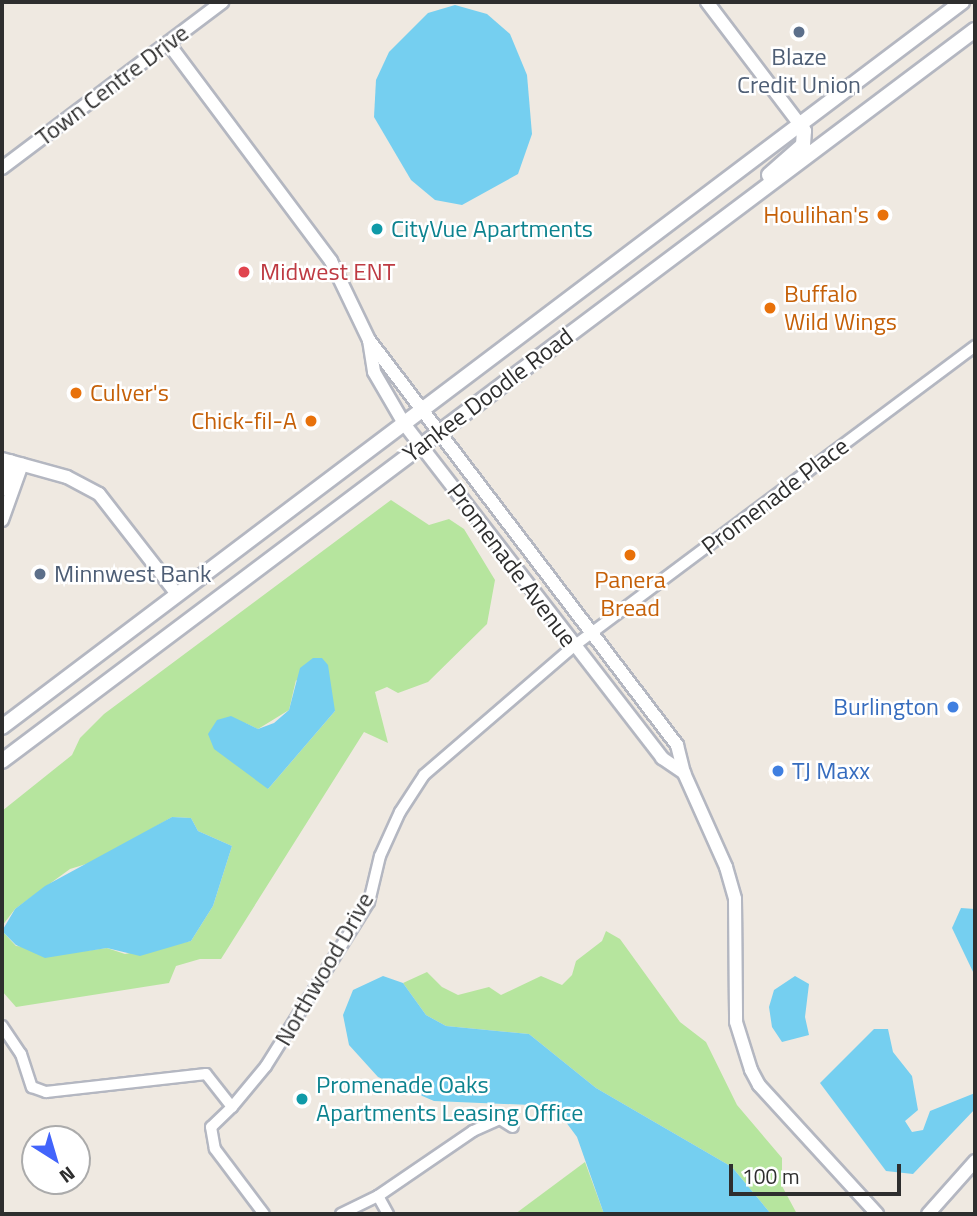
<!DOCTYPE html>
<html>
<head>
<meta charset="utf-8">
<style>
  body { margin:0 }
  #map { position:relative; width:977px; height:1216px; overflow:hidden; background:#efe9e1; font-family:"Titillium Web",sans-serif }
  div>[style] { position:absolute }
  .green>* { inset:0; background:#b6e59e }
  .water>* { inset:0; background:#75cff0 }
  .roads { filter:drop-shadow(2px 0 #b4b7c1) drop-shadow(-2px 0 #b4b7c1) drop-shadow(0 2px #b4b7c1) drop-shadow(0 -2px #b4b7c1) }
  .minor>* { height:10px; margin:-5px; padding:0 5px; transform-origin:5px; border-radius:5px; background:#fff }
  .tertiary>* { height:12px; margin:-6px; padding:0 6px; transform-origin:6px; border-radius:6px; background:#fff }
  .secondary>* { height:14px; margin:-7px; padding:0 7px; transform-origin:7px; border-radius:7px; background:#fff }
  .dots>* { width:19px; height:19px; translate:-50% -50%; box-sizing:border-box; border:4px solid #fff; border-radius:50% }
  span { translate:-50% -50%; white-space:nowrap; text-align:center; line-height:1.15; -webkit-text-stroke:5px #fff; paint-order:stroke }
  .service-label { font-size:24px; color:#4e5e75 }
  .left { translate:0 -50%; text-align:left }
  .street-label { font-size:24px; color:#2e2e2e }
  .food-label { font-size:24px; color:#c56008 }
  .right { translate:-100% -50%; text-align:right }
  .culture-label { font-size:24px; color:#0d838f }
  .health-label { font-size:24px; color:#be3a42 }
  .shop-label { font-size:24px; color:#366cbe }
  .frame { position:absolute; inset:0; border:4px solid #2e2e2e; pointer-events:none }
  .north { position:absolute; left:21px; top:1125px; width:70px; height:70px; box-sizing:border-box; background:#fff; border:2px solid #ababab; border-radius:50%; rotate:143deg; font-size:19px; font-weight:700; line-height:28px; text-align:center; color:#2e2e2e }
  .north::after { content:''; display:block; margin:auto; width:24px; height:32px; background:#4264fb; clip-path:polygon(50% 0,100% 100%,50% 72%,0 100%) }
  .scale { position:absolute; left:729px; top:1164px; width:172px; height:32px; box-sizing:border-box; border:4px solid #2e2e2e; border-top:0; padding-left:9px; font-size:21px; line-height:24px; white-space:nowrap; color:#2e2e2e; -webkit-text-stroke:5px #fff; paint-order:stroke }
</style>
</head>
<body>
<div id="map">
  <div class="green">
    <i style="clip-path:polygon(evenodd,391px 500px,429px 525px,449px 519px,464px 529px,495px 580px,487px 624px,428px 682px,398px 693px,387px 687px,375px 692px,388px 743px,364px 732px,221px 959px,200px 959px,176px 966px,169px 983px,16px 1007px,2px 991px,2px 931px,16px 946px,77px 952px,107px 948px,125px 954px,191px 941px,213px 906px,232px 846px,198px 831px,191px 818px,172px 817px,96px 861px,70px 869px,15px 909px,2px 926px,2px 811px,72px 755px,80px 738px,104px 714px,391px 500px,296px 680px,335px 711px,268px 789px,245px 723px,258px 729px,289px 710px,296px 680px)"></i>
    <i style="clip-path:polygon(606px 931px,620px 939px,680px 1022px,706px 1042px,737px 1105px,782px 1158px,782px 1186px,797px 1214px,771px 1214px,732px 1167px,596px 1088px,529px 1034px,446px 1026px,426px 1015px,403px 983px,427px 972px,442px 987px,458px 995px,489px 987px,501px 995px,541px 976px,562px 985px,572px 975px,576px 961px,602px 941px)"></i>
    <i style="clip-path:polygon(585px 1162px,604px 1214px,515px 1214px)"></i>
  </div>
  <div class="water">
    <i style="clip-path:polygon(455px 5px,487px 14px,510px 34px,527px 75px,532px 134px,518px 174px,462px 205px,435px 200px,411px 180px,374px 117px,376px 80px,389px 52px,428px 13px)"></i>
    <i style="clip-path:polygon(313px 658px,322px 658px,328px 665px,335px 711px,268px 789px,214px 749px,208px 734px,217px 720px,231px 716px,258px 729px,274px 723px,289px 710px,300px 668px)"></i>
    <i style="clip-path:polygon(172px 817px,191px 818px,198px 831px,232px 846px,213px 906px,191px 941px,140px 956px,107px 948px,45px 958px,16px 945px,2px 931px,15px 909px,45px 886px)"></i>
    <i style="clip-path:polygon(961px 908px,975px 909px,975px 976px,952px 928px)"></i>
    <i style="clip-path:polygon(383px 976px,403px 983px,426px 1015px,446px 1026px,529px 1034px,596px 1088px,732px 1167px,771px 1214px,604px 1214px,577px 1137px,554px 1106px,434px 1101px,378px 1077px,349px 1045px,343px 1015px,353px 990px)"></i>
    <i style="clip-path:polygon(795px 976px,809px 984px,805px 1017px,809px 1035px,782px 1042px,772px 1027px,769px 1007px,774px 990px)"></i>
    <i style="clip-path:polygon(874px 1029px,888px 1029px,893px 1052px,912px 1076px,918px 1110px,905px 1121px,912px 1132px,923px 1130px,930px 1111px,975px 1093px,975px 1109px,913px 1174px,886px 1171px,820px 1083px)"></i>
  </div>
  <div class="roads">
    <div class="minor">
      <i style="left:2px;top:1026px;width:34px;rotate:56deg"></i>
      <i style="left:21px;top:1054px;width:35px;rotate:72deg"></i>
      <i style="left:32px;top:1087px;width:15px;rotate:20deg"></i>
      <i style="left:46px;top:1092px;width:161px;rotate:-6.4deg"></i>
      <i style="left:206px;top:1074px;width:42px;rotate:51.8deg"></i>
      <i style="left:232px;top:1107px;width:53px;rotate:-50.3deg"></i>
      <i style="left:266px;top:1066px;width:194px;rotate:-57.9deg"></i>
      <i style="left:369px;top:902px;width:47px;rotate:-76.6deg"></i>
      <i style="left:380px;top:856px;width:48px;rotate:-65.6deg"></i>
      <i style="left:400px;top:812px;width:44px;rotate:-57deg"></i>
      <i style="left:424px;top:775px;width:198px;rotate:-40.7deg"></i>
      <i style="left:574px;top:646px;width:501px;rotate:-36.8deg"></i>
      <i style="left:232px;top:1107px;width:29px;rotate:136deg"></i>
      <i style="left:211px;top:1127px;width:22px;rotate:80deg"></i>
      <i style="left:215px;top:1149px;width:81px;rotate:53deg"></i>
      <i style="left:378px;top:1196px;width:115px;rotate:-34.4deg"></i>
      <i style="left:473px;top:1131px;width:30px;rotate:-24deg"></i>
      <i style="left:500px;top:1119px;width:15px;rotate:32deg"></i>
      <i style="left:341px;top:1214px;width:41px;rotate:-25.9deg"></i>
      <i style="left:378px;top:1196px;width:21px;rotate:61deg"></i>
    </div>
    <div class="tertiary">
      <i style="left:707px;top:2px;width:151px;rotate:52.8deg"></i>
      <i style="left:168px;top:43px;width:272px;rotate:53.2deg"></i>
      <i style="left:331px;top:261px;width:88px;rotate:64.3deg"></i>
      <i style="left:369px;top:340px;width:32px;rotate:81deg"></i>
      <i style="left:374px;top:372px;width:61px;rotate:59.7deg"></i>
      <i style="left:405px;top:425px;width:421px;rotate:52.3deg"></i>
      <i style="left:662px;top:758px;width:27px;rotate:34deg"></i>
      <i style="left:2px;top:168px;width:276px;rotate:-37deg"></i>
      <i style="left:369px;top:340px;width:509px;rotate:52.75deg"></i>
      <i style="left:677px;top:745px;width:29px;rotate:76deg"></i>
      <i style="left:684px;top:773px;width:103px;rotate:65.9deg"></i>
      <i style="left:726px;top:867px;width:33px;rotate:74deg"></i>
      <i style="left:735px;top:899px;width:123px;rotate:89.5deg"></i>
      <i style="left:736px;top:1022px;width:50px;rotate:72.6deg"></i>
      <i style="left:751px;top:1070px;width:17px;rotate:62deg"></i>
      <i style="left:759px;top:1085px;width:175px;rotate:47.5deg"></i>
      <i style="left:2px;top:459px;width:67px;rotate:15.5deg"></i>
      <i style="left:67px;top:477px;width:36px;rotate:28deg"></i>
      <i style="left:99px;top:494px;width:125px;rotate:52.1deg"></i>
      <i style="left:2px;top:490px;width:30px;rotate:-73deg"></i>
      <i style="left:2px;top:520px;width:59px;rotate:-70.3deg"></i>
      <i style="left:928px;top:1214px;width:71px;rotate:-48.4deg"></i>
    </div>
    <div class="secondary">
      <i style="left:769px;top:175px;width:45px;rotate:-41.4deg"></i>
      <i style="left:803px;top:145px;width:14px;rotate:-86deg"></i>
      <i style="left:804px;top:131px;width:11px;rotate:-124deg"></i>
      <i style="left:2px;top:727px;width:1203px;rotate:-37.06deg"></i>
      <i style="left:2px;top:761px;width:1217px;rotate:-36.92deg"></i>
    </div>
  </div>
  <div class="dots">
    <i style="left:799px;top:32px;background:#5c6f8a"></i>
    <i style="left:883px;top:215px;background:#e8710a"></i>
    <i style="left:377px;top:229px;background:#0f9aa8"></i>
    <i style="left:244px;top:272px;background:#e0444e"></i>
    <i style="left:770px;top:308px;background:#e8710a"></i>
    <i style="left:76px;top:393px;background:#e8710a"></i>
    <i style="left:311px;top:421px;background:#e8710a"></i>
    <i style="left:630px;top:555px;background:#e8710a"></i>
    <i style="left:40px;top:574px;background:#5c6f8a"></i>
    <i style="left:953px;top:707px;background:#3f7fe0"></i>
    <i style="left:778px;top:771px;background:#3f7fe0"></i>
    <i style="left:302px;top:1099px;background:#0f9aa8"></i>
  </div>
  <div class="service-label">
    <span style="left:799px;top:71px">Blaze<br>Credit Union</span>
    <span class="left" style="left:54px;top:574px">Minnwest Bank</span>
  </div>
  <div class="street-label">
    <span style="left:112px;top:85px;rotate:-37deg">Town Centre Drive</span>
    <span style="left:488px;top:395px;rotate:-37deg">Yankee Doodle Road</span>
    <span style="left:775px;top:496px;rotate:-37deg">Promenade Place</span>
    <span style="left:512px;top:565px;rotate:53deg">Promenade Avenue</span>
    <span style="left:324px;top:969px;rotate:-60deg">Northwood Drive</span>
  </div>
  <div class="food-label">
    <span class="right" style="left:869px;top:215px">Houlihan's</span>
    <span class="left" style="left:784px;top:308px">Buffalo<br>Wild Wings</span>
    <span class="left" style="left:90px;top:393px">Culver's</span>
    <span class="right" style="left:297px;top:421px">Chick-fil-A</span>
    <span style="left:630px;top:594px">Panera<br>Bread</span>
  </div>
  <div class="culture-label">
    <span class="left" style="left:391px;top:229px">CityVue Apartments</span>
    <span class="left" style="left:316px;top:1099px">Promenade Oaks<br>Apartments Leasing Office</span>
  </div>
  <div class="health-label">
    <span class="left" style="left:260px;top:272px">Midwest ENT</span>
  </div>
  <div class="shop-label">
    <span class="right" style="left:939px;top:707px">Burlington</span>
    <span class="left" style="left:792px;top:771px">TJ Maxx</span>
  </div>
  <div class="frame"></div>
  <div class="north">N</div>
  <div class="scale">100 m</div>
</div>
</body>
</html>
